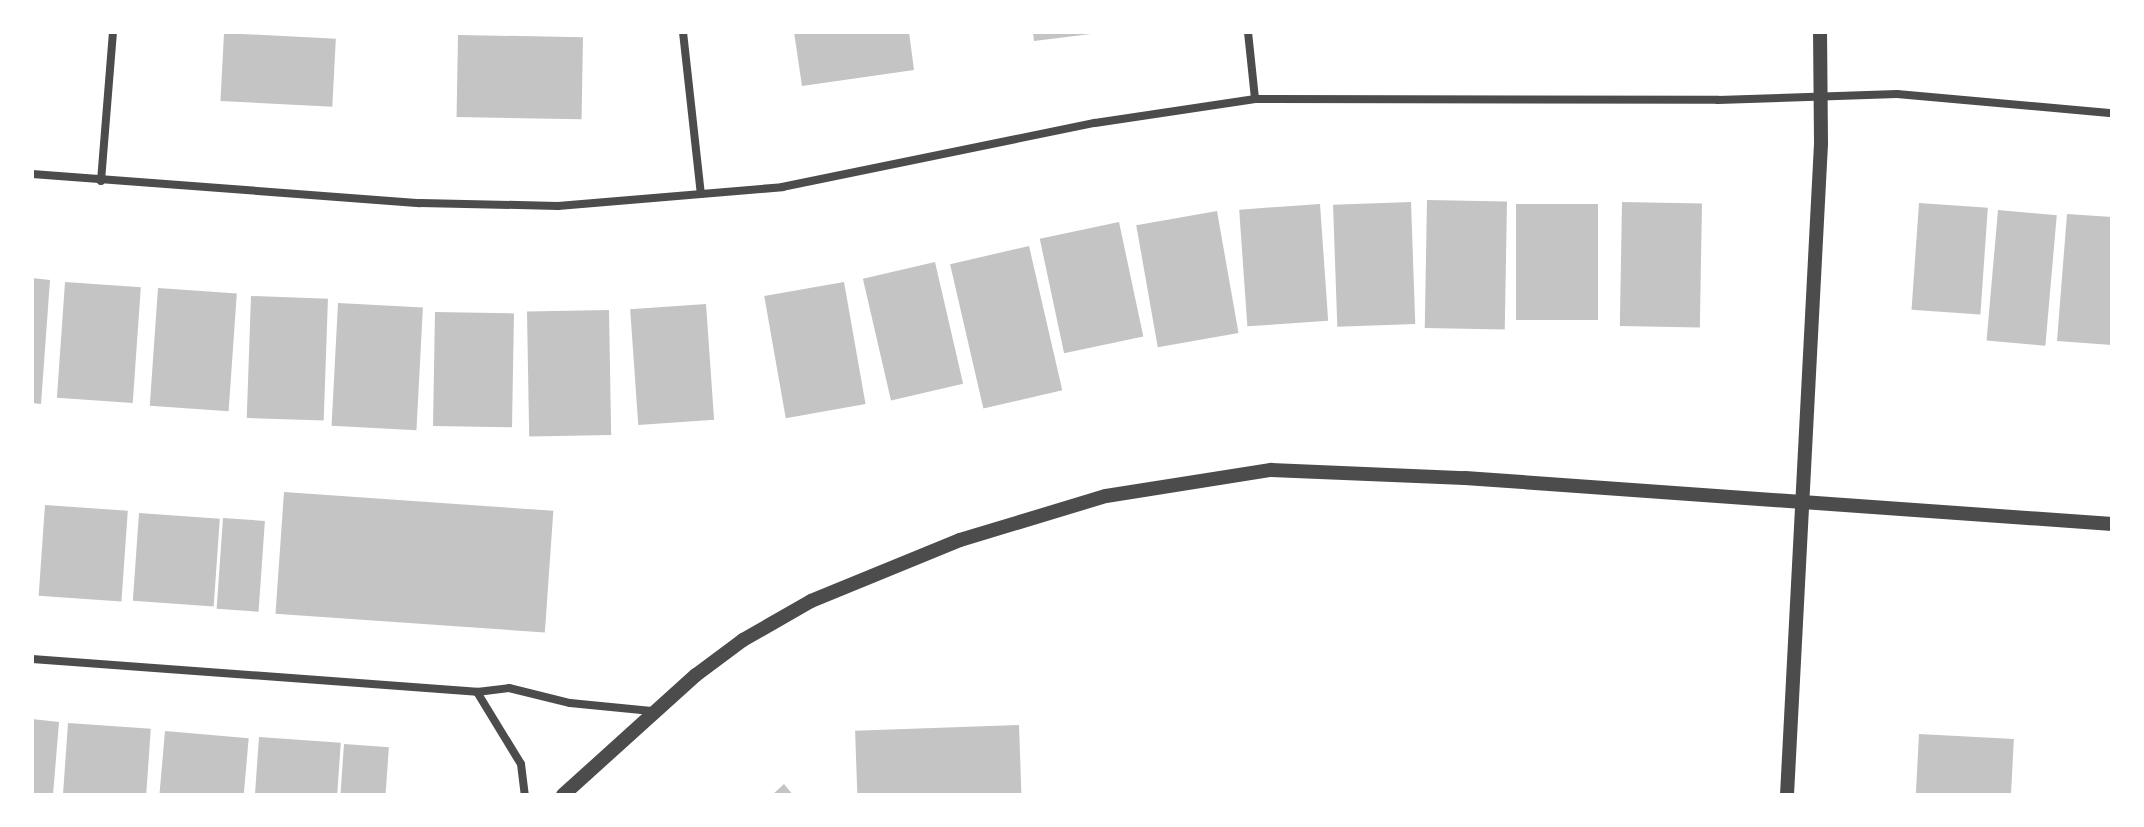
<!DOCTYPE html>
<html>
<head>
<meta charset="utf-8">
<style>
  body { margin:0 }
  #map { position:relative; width:2144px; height:827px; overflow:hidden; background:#fff; font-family:"Golos Text",sans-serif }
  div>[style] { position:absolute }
  .building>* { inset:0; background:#c4c4c4; transform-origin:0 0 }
  .minor>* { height:8px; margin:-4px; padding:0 4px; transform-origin:4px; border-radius:4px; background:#4c4c4c }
  .tertiary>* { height:14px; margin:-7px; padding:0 7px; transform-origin:7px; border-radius:7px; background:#4c4c4c }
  span { translate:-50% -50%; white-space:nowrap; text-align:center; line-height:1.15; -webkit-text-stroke:8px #fff; paint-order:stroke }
  .frame { position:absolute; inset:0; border:34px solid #fff; pointer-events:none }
</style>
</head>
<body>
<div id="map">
  <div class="building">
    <i style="clip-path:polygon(794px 32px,909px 32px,914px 70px,802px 86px)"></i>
    <i style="clip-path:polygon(1033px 32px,1091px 32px,1091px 34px,1034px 41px)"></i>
    <i style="left:224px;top:33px;width:112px;height:68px;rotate:3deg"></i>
    <i style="left:458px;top:35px;width:125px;height:82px;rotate:1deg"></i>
    <i style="left:1427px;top:200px;width:80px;height:128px;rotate:1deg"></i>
    <i style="left:1411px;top:202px;width:122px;height:78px;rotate:88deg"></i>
    <i style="left:1622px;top:202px;width:80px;height:124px;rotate:1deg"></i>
    <i style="left:1919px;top:203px;width:69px;height:107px;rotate:4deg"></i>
    <i style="left:1320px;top:204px;width:117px;height:81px;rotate:86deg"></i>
    <i style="left:1516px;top:204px;width:82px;height:116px"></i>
    <i style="left:1998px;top:210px;width:59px;height:131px;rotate:5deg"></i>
    <i style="left:1217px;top:211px;width:124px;height:82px;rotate:80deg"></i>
    <i style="clip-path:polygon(2067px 214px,2112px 217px,2112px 345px,2057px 341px)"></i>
    <i style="left:1119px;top:222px;width:117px;height:81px;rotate:78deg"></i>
    <i style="left:1029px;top:246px;width:148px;height:81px;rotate:77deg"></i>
    <i style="left:935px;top:262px;width:125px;height:74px;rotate:77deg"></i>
    <i style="clip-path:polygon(32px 278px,50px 280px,41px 404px,32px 403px)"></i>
    <i style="left:65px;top:282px;width:76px;height:116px;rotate:4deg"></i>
    <i style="left:844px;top:282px;width:124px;height:81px;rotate:80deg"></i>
    <i style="left:158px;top:288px;width:79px;height:118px;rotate:4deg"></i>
    <i style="left:251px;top:296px;width:77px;height:122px;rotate:2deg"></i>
    <i style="left:338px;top:303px;width:85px;height:123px;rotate:3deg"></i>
    <i style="left:706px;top:304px;width:116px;height:76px;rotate:86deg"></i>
    <i style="left:609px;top:310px;width:125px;height:82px;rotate:89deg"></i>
    <i style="left:435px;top:312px;width:79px;height:114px;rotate:1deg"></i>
    <i style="left:284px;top:492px;width:270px;height:122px;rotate:4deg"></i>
    <i style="left:45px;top:505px;width:83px;height:91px;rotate:4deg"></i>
    <i style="left:139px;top:513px;width:81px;height:88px;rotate:4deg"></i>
    <i style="left:223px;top:518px;width:42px;height:91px;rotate:4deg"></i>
    <i style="clip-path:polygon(32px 719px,59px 722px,53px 795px,32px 795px)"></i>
    <i style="left:68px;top:723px;width:83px;height:72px;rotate:4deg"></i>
    <i style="left:1019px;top:725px;width:70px;height:164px;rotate:88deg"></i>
    <i style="left:165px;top:731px;width:84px;height:64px;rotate:5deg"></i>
    <i style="left:1919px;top:734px;width:95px;height:61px;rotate:3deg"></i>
    <i style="left:259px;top:737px;width:82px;height:58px;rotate:4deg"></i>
    <i style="left:344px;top:744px;width:45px;height:51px;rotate:4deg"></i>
    <i style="clip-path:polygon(784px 784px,793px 795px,772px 795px)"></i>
  </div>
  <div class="minor">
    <i style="left:683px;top:32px;width:163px;rotate:83.7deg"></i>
    <i style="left:1248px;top:32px;width:67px;rotate:84deg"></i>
    <i style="left:32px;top:174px;width:389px;rotate:4.3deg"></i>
    <i style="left:420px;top:203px;width:138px;rotate:1.2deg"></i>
    <i style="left:558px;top:206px;width:225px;rotate:-4.8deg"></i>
    <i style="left:782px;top:187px;width:319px;rotate:-11.6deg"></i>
    <i style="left:1095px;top:123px;width:162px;rotate:-8.5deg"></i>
    <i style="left:1255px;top:99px;width:463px;rotate:0.1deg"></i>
    <i style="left:1718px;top:100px;width:179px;rotate:-1.9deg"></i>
    <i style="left:1897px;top:94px;width:216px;rotate:5.1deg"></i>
    <i style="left:101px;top:181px;width:149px;rotate:-85.4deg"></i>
    <i style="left:32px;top:659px;width:446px;rotate:4.2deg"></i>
    <i style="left:477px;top:692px;width:32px;rotate:-7deg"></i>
    <i style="left:509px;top:688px;width:63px;rotate:13.8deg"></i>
    <i style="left:570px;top:703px;width:82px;rotate:5.6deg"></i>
    <i style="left:477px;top:692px;width:84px;rotate:58.6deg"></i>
    <i style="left:521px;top:764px;width:31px;rotate:83deg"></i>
  </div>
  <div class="tertiary">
    <i style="left:563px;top:795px;width:179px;rotate:-42.1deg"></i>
    <i style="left:696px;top:675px;width:59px;rotate:-36.7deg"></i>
    <i style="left:743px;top:640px;width:78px;rotate:-29.8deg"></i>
    <i style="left:811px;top:601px;width:161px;rotate:-22.3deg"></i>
    <i style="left:960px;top:540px;width:152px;rotate:-16.8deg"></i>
    <i style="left:1106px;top:496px;width:167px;rotate:-9deg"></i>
    <i style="left:1271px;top:470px;width:194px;rotate:2.4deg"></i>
    <i style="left:1465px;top:478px;width:649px;rotate:4.07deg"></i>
    <i style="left:1787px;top:795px;width:653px;rotate:-87.01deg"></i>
    <i style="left:1821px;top:143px;width:111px;rotate:-90.5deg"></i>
  </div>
  <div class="frame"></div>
</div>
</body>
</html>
